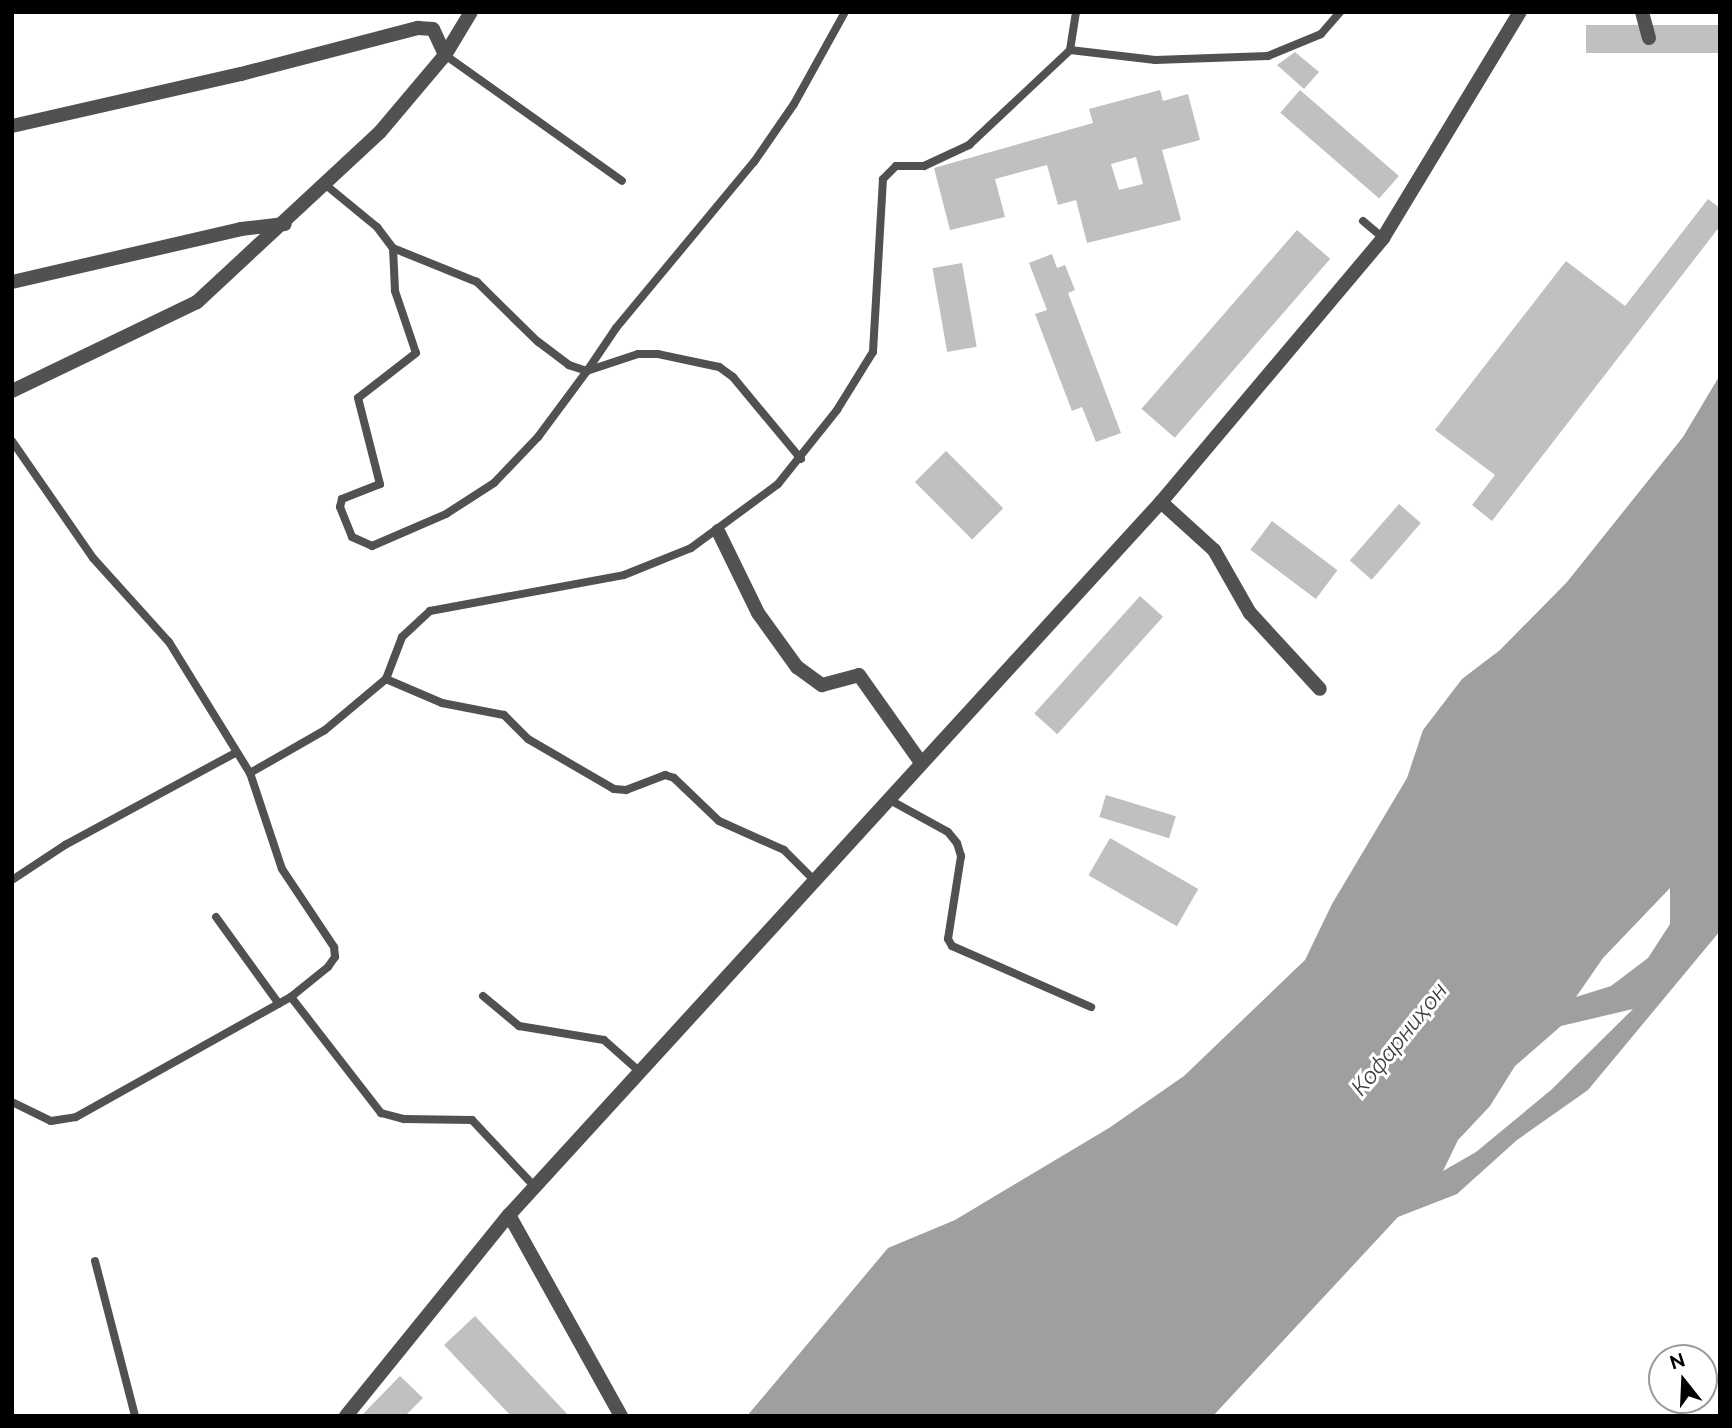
<!DOCTYPE html>
<html>
<head>
<meta charset="utf-8">
<style>
  body { margin:0 }
  #map { position:relative; width:1732px; height:1428px; overflow:hidden; background:#fff; font-family:Raleway,sans-serif }
  div>[style] { position:absolute }
  .water>* { inset:0; background:#9f9f9f }
  .building>* { inset:0; background:#c0c0c0; transform-origin:0 0 }
  .service>* { height:8px; margin:-4px; padding:0 4px; transform-origin:4px; border-radius:4px; background:#515151 }
  .minor>* { height:14px; margin:-7px; padding:0 7px; transform-origin:7px; border-radius:7px; background:#515151 }
  .tertiary>* { height:14px; margin:-7px; padding:0 7px; transform-origin:7px; border-radius:7px; background:#515151 }
  span { translate:-50% -50%; white-space:nowrap; text-align:center; line-height:1.15; -webkit-text-stroke:6px #fff; paint-order:stroke }
  .water-label { font-size:23px; color:#404040; font-style:italic }
  .frame { position:absolute; inset:0; border:14px solid #000; pointer-events:none }
  .north { position:absolute; left:1648px; top:1344px; width:70px; height:70px; box-sizing:border-box; background:#fff; border:2px solid #999; border-radius:50%; rotate:342deg; font-size:19px; font-weight:700; line-height:28px; text-align:center; color:#000 }
  .north::after { content:''; display:block; margin:auto; width:24px; height:32px; background:#000; clip-path:polygon(50% 0,100% 100%,50% 72%,0 100%) }
</style>
</head>
<body>
<div id="map">
  <div class="water">
    <i style="clip-path:polygon(evenodd,1720px 375px,1720px 931px,1588px 1090px,1517px 1140px,1457px 1194px,1398px 1217px,1213px 1416px,747px 1416px,888px 1248px,955px 1220px,1109px 1128px,1184px 1076px,1305px 960px,1332px 904px,1407px 778px,1423px 730px,1462px 679px,1500px 650px,1567px 582px,1683px 437px,1720px 375px,1670px 888px,1670px 924px,1648px 958px,1611px 986px,1576px 997px,1603px 958px,1670px 888px,1720px 375px,1633px 1009px,1551px 1090px,1476px 1152px,1443px 1171px,1458px 1140px,1490px 1106px,1515px 1066px,1561px 1026px,1633px 1009px)"></i>
  </div>
  <div class="building">
    <i style="left:1720px;top:25px;width:28px;height:134px;rotate:90deg"></i>
    <i style="clip-path:polygon(1295px 52px,1319px 72px,1304px 89px,1277px 65px)"></i>
    <i style="clip-path:polygon(evenodd,1160px 90px,1163px 101px,1188px 94px,1200px 140px,1162px 150px,1181px 220px,1087px 243px,1076px 200px,1058px 205px,1047px 165px,995px 179px,1005px 217px,950px 230px,934px 168px,1093px 123px,1089px 109px,1160px 90px,1136px 157px,1143px 184px,1119px 190px,1111px 164px,1136px 157px)"></i>
    <i style="left:1300px;top:90px;width:131px;height:30px;rotate:41deg"></i>
    <i style="clip-path:polygon(1708px 199px,1720px 208px,1720px 226px,1492px 521px,1472px 505px,1495px 475px,1435px 430px,1566px 261px,1625px 306px)"></i>
    <i style="left:1297px;top:230px;width:44px;height:237px;rotate:41deg"></i>
    <i style="clip-path:polygon(1052px 254px,1057px 268px,1065px 265px,1075px 290px,1068px 293px,1121px 433px,1096px 442px,1082px 407px,1072px 411px,1035px 314px,1047px 310px,1029px 263px)"></i>
    <i style="left:962px;top:263px;width:85px;height:30px;rotate:80deg"></i>
    <i style="left:946px;top:451px;width:81px;height:44px;rotate:45deg"></i>
    <i style="left:1399px;top:504px;width:29px;height:75px;rotate:41deg"></i>
    <i style="left:1272px;top:521px;width:82px;height:36px;rotate:37deg"></i>
    <i style="left:1140px;top:596px;width:31px;height:158px;rotate:42deg"></i>
    <i style="left:1106px;top:795px;width:73px;height:23px;rotate:17deg"></i>
    <i style="left:1110px;top:838px;width:102px;height:43px;rotate:30deg"></i>
    <i style="clip-path:polygon(475px 1316px,569px 1416px,511px 1416px,444px 1345px)"></i>
    <i style="clip-path:polygon(400px 1376px,423px 1398px,405px 1416px,361px 1416px)"></i>
  </div>
  <div class="service">
    <i style="left:1070px;top:50px;width:86px;rotate:6.7deg"></i>
    <i style="left:1155px;top:60px;width:113px;rotate:-2deg"></i>
    <i style="left:1268px;top:56px;width:57px;rotate:-22.5deg"></i>
    <i style="left:1321px;top:34px;width:29px;rotate:-49deg"></i>
    <i style="left:445px;top:55px;width:217px;rotate:35.4deg"></i>
    <i style="left:327px;top:186px;width:65px;rotate:39.4deg"></i>
    <i style="left:377px;top:227px;width:26px;rotate:53deg"></i>
    <i style="left:1363px;top:221px;width:26px;rotate:40deg"></i>
    <i style="left:12px;top:441px;width:142px;rotate:55.3deg"></i>
    <i style="left:93px;top:558px;width:113px;rotate:47.9deg"></i>
    <i style="left:169px;top:642px;width:154px;rotate:58.3deg"></i>
    <i style="left:250px;top:773px;width:101px;rotate:71.6deg"></i>
    <i style="left:282px;top:869px;width:94px;rotate:56.3deg"></i>
    <i style="left:334px;top:947px;width:10px;rotate:84deg"></i>
    <i style="left:335px;top:957px;width:12px;rotate:125deg"></i>
    <i style="left:328px;top:967px;width:48px;rotate:141deg"></i>
    <i style="left:801px;top:459px;width:107px;rotate:-129.7deg"></i>
    <i style="left:733px;top:377px;width:17px;rotate:-144deg"></i>
    <i style="left:719px;top:367px;width:62px;rotate:-168deg"></i>
    <i style="left:658px;top:354px;width:20px;rotate:180deg"></i>
    <i style="left:638px;top:354px;width:54px;rotate:161.6deg"></i>
    <i style="left:587px;top:371px;width:19px;rotate:-162deg"></i>
    <i style="left:569px;top:365px;width:39px;rotate:-143deg"></i>
    <i style="left:538px;top:342px;width:86px;rotate:-135.5deg"></i>
    <i style="left:477px;top:282px;width:91px;rotate:-158deg"></i>
    <i style="left:393px;top:248px;width:43px;rotate:87.3deg"></i>
    <i style="left:395px;top:291px;width:65px;rotate:71.3deg"></i>
    <i style="left:416px;top:353px;width:73px;rotate:142.2deg"></i>
    <i style="left:358px;top:398px;width:89px;rotate:75.7deg"></i>
    <i style="left:380px;top:484px;width:41px;rotate:158.5deg"></i>
    <i style="left:342px;top:499px;width:8px;rotate:104deg"></i>
    <i style="left:340px;top:507px;width:32px;rotate:68deg"></i>
    <i style="left:352px;top:537px;width:22px;rotate:24deg"></i>
    <i style="left:372px;top:546px;width:81px;rotate:-23.4deg"></i>
    <i style="left:446px;top:514px;width:57px;rotate:-32.9deg"></i>
    <i style="left:494px;top:483px;width:64px;rotate:-46.3deg"></i>
    <i style="left:538px;top:437px;width:82px;rotate:-53.4deg"></i>
    <i style="left:587px;top:371px;width:52px;rotate:-56deg"></i>
    <i style="left:616px;top:328px;width:216px;rotate:-50.3deg"></i>
    <i style="left:754px;top:162px;width:70px;rotate:-55.4deg"></i>
    <i style="left:794px;top:104px;width:105px;rotate:-61deg"></i>
    <i style="left:386px;top:679px;width:61px;rotate:23.2deg"></i>
    <i style="left:442px;top:703px;width:63px;rotate:11deg"></i>
    <i style="left:504px;top:715px;width:34px;rotate:45deg"></i>
    <i style="left:528px;top:739px;width:99px;rotate:30.2deg"></i>
    <i style="left:614px;top:789px;width:12px;rotate:5deg"></i>
    <i style="left:626px;top:790px;width:42px;rotate:-21deg"></i>
    <i style="left:665px;top:775px;width:9px;rotate:18deg"></i>
    <i style="left:674px;top:778px;width:62px;rotate:43.7deg"></i>
    <i style="left:719px;top:821px;width:71px;rotate:24deg"></i>
    <i style="left:784px;top:850px;width:41px;rotate:45deg"></i>
    <i style="left:250px;top:773px;width:86px;rotate:-29.8deg"></i>
    <i style="left:325px;top:730px;width:80px;rotate:-39.9deg"></i>
    <i style="left:386px;top:679px;width:45px;rotate:-69.1deg"></i>
    <i style="left:402px;top:637px;width:38px;rotate:-43deg"></i>
    <i style="left:430px;top:611px;width:197px;rotate:-10.5deg"></i>
    <i style="left:624px;top:575px;width:72px;rotate:-21.9deg"></i>
    <i style="left:691px;top:548px;width:108px;rotate:-36.3deg"></i>
    <i style="left:778px;top:484px;width:95px;rotate:-51.4deg"></i>
    <i style="left:837px;top:410px;width:68px;rotate:-58.2deg"></i>
    <i style="left:873px;top:352px;width:173px;rotate:-86.7deg"></i>
    <i style="left:883px;top:179px;width:18px;rotate:-45deg"></i>
    <i style="left:896px;top:166px;width:28px"></i>
    <i style="left:924px;top:166px;width:50px;rotate:-25deg"></i>
    <i style="left:969px;top:145px;width:139px;rotate:-43.2deg"></i>
    <i style="left:1070px;top:50px;width:38px;rotate:-81deg"></i>
    <i style="left:888px;top:799px;width:68px;rotate:28.8deg"></i>
    <i style="left:948px;top:832px;width:14px;rotate:51deg"></i>
    <i style="left:957px;top:843px;width:14px;rotate:73deg"></i>
    <i style="left:961px;top:856px;width:84px;rotate:98.9deg"></i>
    <i style="left:948px;top:939px;width:8px;rotate:60deg"></i>
    <i style="left:952px;top:946px;width:152px;rotate:23.7deg"></i>
    <i style="left:12px;top:880px;width:64px;rotate:-33.4deg"></i>
    <i style="left:65px;top:845px;width:193px;rotate:-28.4deg"></i>
    <i style="left:216px;top:917px;width:107px;rotate:54.1deg"></i>
    <i style="left:483px;top:996px;width:47px;rotate:39.8deg"></i>
    <i style="left:519px;top:1026px;width:86px;rotate:9.4deg"></i>
    <i style="left:604px;top:1040px;width:47px;rotate:41.5deg"></i>
    <i style="left:12px;top:1102px;width:43px;rotate:26deg"></i>
    <i style="left:51px;top:1121px;width:25px;rotate:-9deg"></i>
    <i style="left:76px;top:1117px;width:246px;rotate:-29.2deg"></i>
    <i style="left:291px;top:997px;width:147px;rotate:52.2deg"></i>
    <i style="left:381px;top:1113px;width:24px;rotate:15deg"></i>
    <i style="left:404px;top:1119px;width:68px;rotate:0.8deg"></i>
    <i style="left:472px;top:1120px;width:91px;rotate:46.8deg"></i>
    <i style="left:95px;top:1261px;width:160px;rotate:75.5deg"></i>
  </div>
  <div class="minor">
    <i style="left:1642px;top:12px;width:27px;rotate:75deg"></i>
    <i style="left:12px;top:126px;width:235px;rotate:-12.8deg"></i>
    <i style="left:241px;top:74px;width:183px;rotate:-14.6deg"></i>
    <i style="left:418px;top:28px;width:15px;rotate:4deg"></i>
    <i style="left:433px;top:29px;width:29px;rotate:65deg"></i>
    <i style="left:12px;top:282px;width:235px;rotate:-13deg"></i>
    <i style="left:241px;top:229px;width:44px;rotate:-6.5deg"></i>
    <i style="left:12px;top:391px;width:205px;rotate:-25.7deg"></i>
    <i style="left:197px;top:302px;width:250px;rotate:-42.9deg"></i>
    <i style="left:380px;top:132px;width:101px;rotate:-49.8deg"></i>
    <i style="left:445px;top:55px;width:50px;rotate:-58.8deg"></i>
    <i style="left:1161px;top:502px;width:72px;rotate:42.2deg"></i>
    <i style="left:1214px;top:550px;width:73px;rotate:60.3deg"></i>
    <i style="left:1250px;top:613px;width:103px;rotate:47.4deg"></i>
    <i style="left:718px;top:531px;width:91px;rotate:64deg"></i>
    <i style="left:758px;top:613px;width:67px;rotate:54.2deg"></i>
    <i style="left:797px;top:667px;width:31px;rotate:36deg"></i>
    <i style="left:822px;top:685px;width:38px;rotate:-15deg"></i>
    <i style="left:859px;top:675px;width:105px;rotate:54.7deg"></i>
    <i style="left:346px;top:1416px;width:259px;rotate:-51deg"></i>
  </div>
  <div class="tertiary">
    <i style="left:621px;top:1416px;width:230px;rotate:-119.1deg"></i>
    <i style="left:509px;top:1215px;width:966px;rotate:-47.56deg"></i>
    <i style="left:1161px;top:502px;width:345px;rotate:-49.9deg"></i>
    <i style="left:1383px;top:238px;width:264px;rotate:-58.8deg"></i>
  </div>
  <div class="water-label">
    <span style="left:1399px;top:1039px;rotate:-51deg">Кофарниҳон</span>
  </div>
  <div class="frame"></div>
  <div class="north">N</div>
</div>
</body>
</html>
